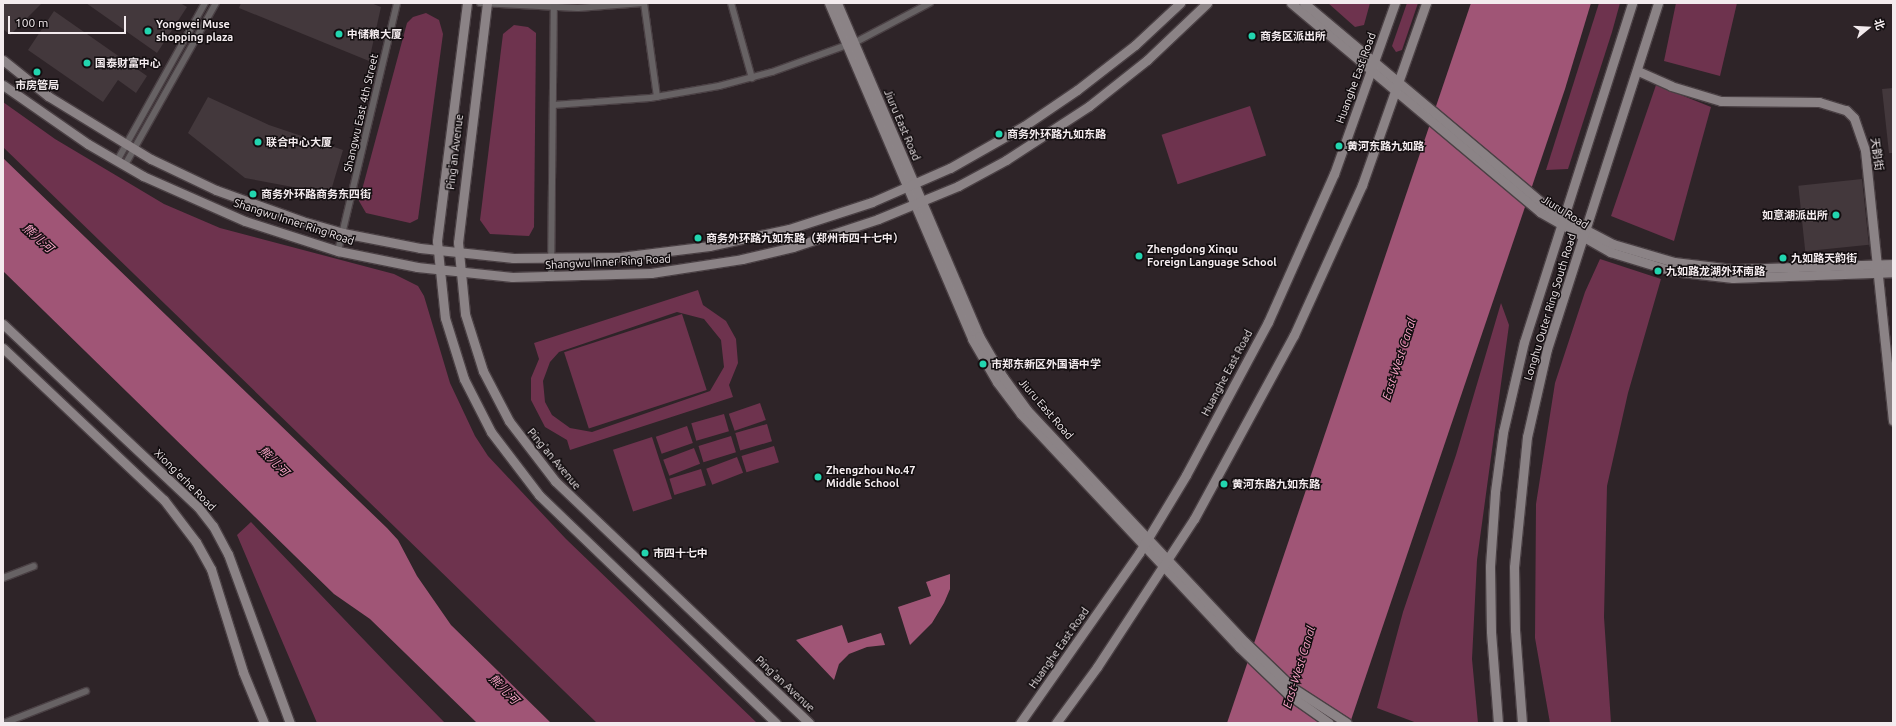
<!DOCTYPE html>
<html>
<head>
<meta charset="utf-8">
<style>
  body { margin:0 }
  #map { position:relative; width:1896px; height:726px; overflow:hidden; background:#2e2428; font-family:Ubuntu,"Noto Sans SC",sans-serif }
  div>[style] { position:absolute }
  .green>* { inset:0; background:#6e334e; transform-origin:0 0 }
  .water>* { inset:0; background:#a05576 }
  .building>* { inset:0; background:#43383c; transform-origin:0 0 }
  .roads { filter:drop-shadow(1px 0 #4a4044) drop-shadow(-1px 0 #4a4044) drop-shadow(0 1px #4a4044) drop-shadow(0 -1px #4a4044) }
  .street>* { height:6px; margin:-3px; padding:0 3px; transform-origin:3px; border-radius:3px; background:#676264 }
  .secondary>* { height:9px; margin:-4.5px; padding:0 4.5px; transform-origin:4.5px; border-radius:4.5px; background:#8b8386 }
  .dots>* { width:11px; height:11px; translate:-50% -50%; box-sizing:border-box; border:2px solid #130e10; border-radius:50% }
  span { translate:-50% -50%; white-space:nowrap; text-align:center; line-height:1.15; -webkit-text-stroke:3px #130e10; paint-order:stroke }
  .poi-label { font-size:11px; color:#f3ebee; font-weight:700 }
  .left { translate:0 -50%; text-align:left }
  .right { translate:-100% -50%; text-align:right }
  .street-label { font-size:11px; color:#f3ebee }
  .water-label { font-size:12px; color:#f9a4c7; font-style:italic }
  .frame { position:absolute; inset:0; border:4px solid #f3ebee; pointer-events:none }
  .north { position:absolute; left:1848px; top:8px; width:40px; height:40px; -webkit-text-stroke:3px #130e10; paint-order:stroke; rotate:72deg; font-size:11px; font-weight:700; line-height:16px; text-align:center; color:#f3ebee }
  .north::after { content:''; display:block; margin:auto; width:14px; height:18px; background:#f3ebee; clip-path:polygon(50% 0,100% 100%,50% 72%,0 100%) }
  .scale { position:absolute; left:8px; top:16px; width:118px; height:18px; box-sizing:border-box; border:2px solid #f3ebee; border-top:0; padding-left:5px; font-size:12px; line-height:14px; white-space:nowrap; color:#f3ebee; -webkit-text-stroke:3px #130e10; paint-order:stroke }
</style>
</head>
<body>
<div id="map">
  <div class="green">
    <i style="clip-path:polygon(1328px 3px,1370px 3px,1364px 25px,1355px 27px)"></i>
    <i style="clip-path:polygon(1407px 3px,1418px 3px,1402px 50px,1396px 52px,1392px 46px)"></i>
    <i style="clip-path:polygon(1599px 3px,1620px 3px,1612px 32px,1568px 169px,1546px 170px)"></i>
    <i style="clip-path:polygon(1676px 3px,1737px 3px,1720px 76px,1664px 61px)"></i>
    <i style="clip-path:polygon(426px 13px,439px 20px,443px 34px,418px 219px,410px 223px,366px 213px,359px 201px,407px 23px,413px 17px)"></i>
    <i style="clip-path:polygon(514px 25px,528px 27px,536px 33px,534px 227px,529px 236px,490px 234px,480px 220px,503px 34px)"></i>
    <i style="clip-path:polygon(1656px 85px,1711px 107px,1674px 241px,1611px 216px)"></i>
    <i style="clip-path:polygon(3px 102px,55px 139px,164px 204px,220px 228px,394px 274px,418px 286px,424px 296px,450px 383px,475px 436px,488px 456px,566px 539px,757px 723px,597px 723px,3px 147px)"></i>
    <i style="left:1250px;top:106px;width:52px;height:93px;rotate:72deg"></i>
    <i style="clip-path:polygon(1600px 259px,1661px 279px,1628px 393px,1607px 486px,1604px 617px,1611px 723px,1550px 723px,1535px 638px,1536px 504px,1555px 383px,1585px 292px)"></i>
    <i style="clip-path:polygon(evenodd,698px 290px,703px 305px,726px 321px,736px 339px,738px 363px,729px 385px,733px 397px,570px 450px,567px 440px,545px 427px,531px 400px,531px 378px,539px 359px,534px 343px,698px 290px,677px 312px,704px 319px,721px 340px,724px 367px,710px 391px,592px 432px,570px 428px,552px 415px,545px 402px,543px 381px,550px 362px,559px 352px,677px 312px)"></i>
    <i style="clip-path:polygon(1501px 303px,1509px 325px,1477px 560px,1472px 659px,1478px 723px,1417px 723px,1377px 708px,1403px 612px,1456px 455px)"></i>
    <i style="left:682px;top:314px;width:80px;height:124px;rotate:72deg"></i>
    <i style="left:760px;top:403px;width:18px;height:33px;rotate:71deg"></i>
    <i style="left:724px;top:414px;width:18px;height:34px;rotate:74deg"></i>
    <i style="left:767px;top:424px;width:18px;height:33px;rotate:74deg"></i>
    <i style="left:687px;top:426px;width:18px;height:33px;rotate:71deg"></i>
    <i style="left:731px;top:436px;width:17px;height:34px;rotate:73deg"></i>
    <i style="left:652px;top:437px;width:65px;height:41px;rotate:72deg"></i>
    <i style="left:774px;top:446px;width:17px;height:34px;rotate:73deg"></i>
    <i style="left:694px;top:448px;width:17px;height:33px;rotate:69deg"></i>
    <i style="left:737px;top:457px;width:17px;height:33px;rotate:69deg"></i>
    <i style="left:701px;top:469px;width:17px;height:33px;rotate:73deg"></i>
    <i style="clip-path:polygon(251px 522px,390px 667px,445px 723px,317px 723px,237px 535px)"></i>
  </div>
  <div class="water">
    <i style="clip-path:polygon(1471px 3px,1591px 3px,1565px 89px,1350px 723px,1227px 723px)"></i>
    <i style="clip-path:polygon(3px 158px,387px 528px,398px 540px,417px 576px,451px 625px,551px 723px,477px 723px,370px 619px,334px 594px,3px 271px)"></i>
    <i style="clip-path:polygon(950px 574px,950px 589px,944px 603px,932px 623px,910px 645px,898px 607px,931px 596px,926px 582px)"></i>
    <i style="clip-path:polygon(842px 625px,848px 643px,881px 633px,885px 645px,867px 647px,849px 654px,839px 664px,834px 680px,796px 640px)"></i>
  </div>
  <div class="building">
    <i style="clip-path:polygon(3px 3px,42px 3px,10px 35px,3px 29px)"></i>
    <i style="clip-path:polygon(86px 3px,180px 3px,187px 7px,157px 53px)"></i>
    <i style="clip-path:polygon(241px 3px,371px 3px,381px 7px,369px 61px,239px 8px)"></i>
    <i style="clip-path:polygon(54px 11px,147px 76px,136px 93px,118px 80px,103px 102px,28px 50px)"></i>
    <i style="clip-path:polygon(1893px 88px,1893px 153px,1889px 153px,1882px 89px)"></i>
    <i style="clip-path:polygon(208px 97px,269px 125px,343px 150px,330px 194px,245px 178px,188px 133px)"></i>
    <i style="left:1862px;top:179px;width:66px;height:64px;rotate:84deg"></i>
  </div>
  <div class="roads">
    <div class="street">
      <i style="left:480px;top:3px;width:98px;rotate:2.9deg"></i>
      <i style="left:578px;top:8px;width:65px;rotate:-4.4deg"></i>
      <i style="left:644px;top:3px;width:95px;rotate:82.1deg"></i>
      <i style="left:731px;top:3px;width:78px;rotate:74.4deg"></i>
      <i style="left:854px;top:43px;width:86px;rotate:-27.8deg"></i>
      <i style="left:553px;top:105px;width:97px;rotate:-4.1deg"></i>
      <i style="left:650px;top:98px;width:70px;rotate:-9.9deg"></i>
      <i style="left:719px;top:86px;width:55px;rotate:-14.8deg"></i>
      <i style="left:772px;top:72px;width:80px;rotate:-19.8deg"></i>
      <i style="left:117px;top:161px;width:181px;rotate:-60.9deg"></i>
      <i style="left:125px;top:165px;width:186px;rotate:-60.7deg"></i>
      <i style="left:338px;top:251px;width:255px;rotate:-76.6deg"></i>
      <i style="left:551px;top:278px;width:275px;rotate:-89.4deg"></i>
      <i style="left:3px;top:578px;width:33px;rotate:-21deg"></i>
      <i style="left:4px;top:723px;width:88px;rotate:-21.3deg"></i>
    </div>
    <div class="secondary">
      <i style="left:467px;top:3px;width:240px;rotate:97.2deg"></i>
      <i style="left:437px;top:241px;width:77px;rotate:84.1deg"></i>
      <i style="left:445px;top:318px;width:64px;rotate:72.7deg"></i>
      <i style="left:464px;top:379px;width:59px;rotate:63deg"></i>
      <i style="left:491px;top:432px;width:79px;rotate:52.7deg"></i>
      <i style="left:539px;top:495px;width:329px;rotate:43.9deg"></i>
      <i style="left:487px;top:3px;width:241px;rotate:96.9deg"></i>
      <i style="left:458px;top:242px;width:72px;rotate:84.4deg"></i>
      <i style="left:465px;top:314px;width:60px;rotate:72.5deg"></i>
      <i style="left:483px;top:371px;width:56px;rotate:62.5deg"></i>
      <i style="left:509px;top:421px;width:76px;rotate:52.5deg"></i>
      <i style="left:555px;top:481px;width:351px;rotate:43.6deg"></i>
      <i style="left:829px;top:3px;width:365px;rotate:66.9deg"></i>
      <i style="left:972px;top:339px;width:50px;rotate:59.8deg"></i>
      <i style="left:997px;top:382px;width:40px;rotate:53deg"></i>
      <i style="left:1021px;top:414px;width:319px;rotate:46.9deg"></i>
      <i style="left:1239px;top:647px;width:68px;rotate:43.8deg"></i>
      <i style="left:1288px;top:694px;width:50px;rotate:35.3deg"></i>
      <i style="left:837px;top:3px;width:362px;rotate:66.9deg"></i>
      <i style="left:979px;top:336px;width:48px;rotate:59.7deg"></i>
      <i style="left:1003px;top:377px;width:41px;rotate:54deg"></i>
      <i style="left:1027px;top:410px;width:318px;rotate:46.8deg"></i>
      <i style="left:1245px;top:642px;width:66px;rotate:43.8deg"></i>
      <i style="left:1293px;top:688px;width:64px;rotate:32.9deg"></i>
      <i style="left:1291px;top:3px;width:325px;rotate:40deg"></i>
      <i style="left:1540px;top:212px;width:81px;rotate:29.7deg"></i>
      <i style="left:1610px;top:252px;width:65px;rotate:17deg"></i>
      <i style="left:1672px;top:271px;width:61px;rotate:6.5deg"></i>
      <i style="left:1733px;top:278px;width:160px;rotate:-2.1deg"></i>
      <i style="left:1304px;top:3px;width:311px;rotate:40deg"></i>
      <i style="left:1542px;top:203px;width:32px;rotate:34deg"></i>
      <i style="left:1569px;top:221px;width:50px;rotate:27.6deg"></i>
      <i style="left:1613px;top:244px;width:64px;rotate:16.4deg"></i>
      <i style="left:1674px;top:262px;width:59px;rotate:6.8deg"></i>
      <i style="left:1733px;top:269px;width:160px;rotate:-1.8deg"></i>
      <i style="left:3px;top:60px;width:58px;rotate:38.7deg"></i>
      <i style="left:48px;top:96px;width:121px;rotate:31.5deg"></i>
      <i style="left:151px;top:159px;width:72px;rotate:25.5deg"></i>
      <i style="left:216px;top:190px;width:91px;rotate:19.8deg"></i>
      <i style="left:302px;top:221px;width:43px;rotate:16.3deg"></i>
      <i style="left:343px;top:233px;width:78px;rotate:11deg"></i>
      <i style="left:420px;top:248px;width:94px;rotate:6.1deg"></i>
      <i style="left:513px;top:258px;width:107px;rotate:-0.5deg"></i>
      <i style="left:620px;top:257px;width:90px;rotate:-7deg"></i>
      <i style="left:709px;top:246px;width:82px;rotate:-12deg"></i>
      <i style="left:789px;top:229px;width:87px;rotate:-18deg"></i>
      <i style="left:872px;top:202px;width:85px;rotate:-23.6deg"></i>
      <i style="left:950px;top:168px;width:85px;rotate:-29.6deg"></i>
      <i style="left:1024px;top:126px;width:64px;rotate:-34.2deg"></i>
      <i style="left:1077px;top:90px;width:73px;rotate:-37.8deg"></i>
      <i style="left:1135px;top:45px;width:62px;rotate:-43deg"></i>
      <i style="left:1638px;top:71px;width:36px;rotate:24deg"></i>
      <i style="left:1671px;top:86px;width:52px;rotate:16.7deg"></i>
      <i style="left:1721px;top:101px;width:98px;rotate:0.6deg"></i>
      <i style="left:1819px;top:102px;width:28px;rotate:17deg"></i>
      <i style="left:1846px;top:110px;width:11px;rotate:45deg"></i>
      <i style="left:1854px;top:118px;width:34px;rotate:71deg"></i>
      <i style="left:1865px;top:150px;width:272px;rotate:84.1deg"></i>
      <i style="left:3px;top:85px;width:103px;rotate:34.8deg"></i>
      <i style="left:88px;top:144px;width:64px;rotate:30.2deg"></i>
      <i style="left:143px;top:176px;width:111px;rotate:23.8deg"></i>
      <i style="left:245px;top:221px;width:98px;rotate:17.9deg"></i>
      <i style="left:338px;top:251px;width:81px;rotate:11.4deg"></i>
      <i style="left:417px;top:267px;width:96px;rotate:6deg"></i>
      <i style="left:512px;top:277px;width:139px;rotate:-1.6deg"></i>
      <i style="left:651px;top:273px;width:92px;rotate:-8.7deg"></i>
      <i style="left:742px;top:259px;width:52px;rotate:-13.2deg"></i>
      <i style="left:793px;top:247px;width:89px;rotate:-18.2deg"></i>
      <i style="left:878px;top:219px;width:87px;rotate:-22.4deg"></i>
      <i style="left:958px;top:186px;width:55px;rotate:-28.4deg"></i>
      <i style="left:1006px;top:160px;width:99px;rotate:-33deg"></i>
      <i style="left:1089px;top:106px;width:74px;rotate:-38.4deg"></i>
      <i style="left:1147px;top:60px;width:83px;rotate:-43.5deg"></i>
      <i style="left:3px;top:324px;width:267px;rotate:43.2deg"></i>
      <i style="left:198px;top:507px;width:24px;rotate:52deg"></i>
      <i style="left:213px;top:526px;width:32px;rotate:62deg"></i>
      <i style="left:228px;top:554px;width:180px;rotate:69.9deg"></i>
      <i style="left:3px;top:348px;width:221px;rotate:43.4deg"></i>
      <i style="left:164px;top:500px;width:53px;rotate:52.7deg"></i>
      <i style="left:196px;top:542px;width:31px;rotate:61deg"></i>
      <i style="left:211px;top:569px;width:108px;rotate:72.7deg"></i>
      <i style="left:243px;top:672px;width:55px;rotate:67.6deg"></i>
      <i style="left:1020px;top:723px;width:208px;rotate:-55deg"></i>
      <i style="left:1139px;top:553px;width:91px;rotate:-58.9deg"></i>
      <i style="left:1186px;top:475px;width:174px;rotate:-61.8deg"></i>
      <i style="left:1268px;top:322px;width:162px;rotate:-66deg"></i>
      <i style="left:1334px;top:174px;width:182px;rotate:-70.4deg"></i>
      <i style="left:1056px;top:723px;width:69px;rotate:-53.8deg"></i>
      <i style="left:1097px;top:667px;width:177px;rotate:-56.8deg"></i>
      <i style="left:1194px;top:519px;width:209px;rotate:-61.5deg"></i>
      <i style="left:1294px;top:335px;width:165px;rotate:-65.6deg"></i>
      <i style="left:1362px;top:185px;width:193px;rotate:-70.6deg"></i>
      <i style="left:1498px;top:723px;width:92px;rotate:-94.4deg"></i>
      <i style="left:1491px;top:631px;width:65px;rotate:-90.9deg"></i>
      <i style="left:1490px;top:566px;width:74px;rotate:-86.1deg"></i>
      <i style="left:1495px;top:492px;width:61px;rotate:-82.4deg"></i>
      <i style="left:1503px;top:432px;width:92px;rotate:-76.9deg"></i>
      <i style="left:1524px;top:342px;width:356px;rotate:-72.3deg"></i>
      <i style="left:1522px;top:723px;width:93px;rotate:-94.3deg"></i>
      <i style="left:1515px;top:630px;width:63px;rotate:-90.9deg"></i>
      <i style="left:1514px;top:567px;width:131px;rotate:-84.3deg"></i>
      <i style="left:1527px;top:437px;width:90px;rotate:-77.2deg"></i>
      <i style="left:1547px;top:349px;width:363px;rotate:-72.2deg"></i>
    </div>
  </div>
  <div class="dots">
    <i style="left:148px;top:31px;background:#22d5af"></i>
    <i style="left:339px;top:34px;background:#22d5af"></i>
    <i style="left:1252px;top:36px;background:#22d5af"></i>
    <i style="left:87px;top:63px;background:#22d5af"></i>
    <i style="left:37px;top:72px;background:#22d5af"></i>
    <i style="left:999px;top:134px;background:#22d5af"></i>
    <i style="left:258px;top:142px;background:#22d5af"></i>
    <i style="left:1339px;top:146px;background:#22d5af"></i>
    <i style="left:253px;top:194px;background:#22d5af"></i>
    <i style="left:1836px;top:215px;background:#22d5af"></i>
    <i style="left:698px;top:238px;background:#22d5af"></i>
    <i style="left:1139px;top:256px;background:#22d5af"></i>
    <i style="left:1783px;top:258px;background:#22d5af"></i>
    <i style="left:1658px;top:271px;background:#22d5af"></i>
    <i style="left:983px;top:364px;background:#22d5af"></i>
    <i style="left:818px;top:477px;background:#22d5af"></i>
    <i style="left:1224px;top:484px;background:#22d5af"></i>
    <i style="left:645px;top:553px;background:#22d5af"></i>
  </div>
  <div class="poi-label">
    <span class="left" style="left:156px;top:31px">Yongwei Muse<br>shopping plaza</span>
    <span class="left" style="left:347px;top:34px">中储粮大厦</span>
    <span class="left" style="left:1260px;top:36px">商务区派出所</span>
    <span class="left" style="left:95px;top:63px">国泰财富中心</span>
    <span style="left:37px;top:85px">市房管局</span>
    <span class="left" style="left:1007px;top:134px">商务外环路九如东路</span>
    <span class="left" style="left:266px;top:142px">联合中心大厦</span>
    <span class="left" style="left:1347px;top:146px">黄河东路九如路</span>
    <span class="left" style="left:261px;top:194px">商务外环路商务东四街</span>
    <span class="right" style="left:1828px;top:215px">如意湖派出所</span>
    <span class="left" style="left:706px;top:238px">商务外环路九如东路（郑州市四十七中）</span>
    <span class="left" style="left:1147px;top:256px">Zhengdong Xinqu<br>Foreign Language School</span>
    <span class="left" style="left:1791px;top:258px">九如路天韵街</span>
    <span class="left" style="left:1666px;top:271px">九如路龙湖外环南路</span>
    <span class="left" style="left:991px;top:364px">市郑东新区外国语中学</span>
    <span class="left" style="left:826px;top:477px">Zhengzhou No.47<br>Middle School</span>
    <span class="left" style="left:1232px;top:484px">黄河东路九如东路</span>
    <span class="left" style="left:653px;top:553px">市四十七中</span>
  </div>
  <div class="street-label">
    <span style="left:1356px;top:78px;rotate:-70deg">Huanghe East Road</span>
    <span style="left:361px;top:113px;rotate:-77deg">Shangwu East 4th Street</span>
    <span style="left:902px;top:125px;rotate:67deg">Jiuru East Road</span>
    <span style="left:455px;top:152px;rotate:-83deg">Ping'an Avenue</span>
    <span style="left:1877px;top:154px;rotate:82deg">天韵街</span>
    <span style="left:1565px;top:212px;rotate:32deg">Jiuru Road</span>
    <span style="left:294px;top:222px;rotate:18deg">Shangwu Inner Ring Road</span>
    <span style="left:608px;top:262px;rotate:-3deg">Shangwu Inner Ring Road</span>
    <span style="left:1550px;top:307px;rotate:-73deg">Longhu Outer Ring South Road</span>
    <span style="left:1227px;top:373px;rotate:-62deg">Huanghe East Road</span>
    <span style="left:1046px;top:409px;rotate:49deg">Jiuru East Road</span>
    <span style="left:554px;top:459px;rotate:50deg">Ping'an Avenue</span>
    <span style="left:185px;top:480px;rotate:45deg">Xiong'erhe Road</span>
    <span style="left:1059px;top:648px;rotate:-55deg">Huanghe East Road</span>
    <span style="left:785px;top:684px;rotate:43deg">Ping'an Avenue</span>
  </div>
  <div class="water-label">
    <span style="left:38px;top:238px;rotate:42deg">熊儿河</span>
    <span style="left:1399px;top:359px;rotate:-72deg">East-West Canal</span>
    <span style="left:274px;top:461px;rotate:45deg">熊儿河</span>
    <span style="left:1299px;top:667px;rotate:-73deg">East-West Canal</span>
    <span style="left:504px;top:689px;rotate:45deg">熊儿河</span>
  </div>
  <div class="frame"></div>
  <div class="north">北</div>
  <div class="scale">100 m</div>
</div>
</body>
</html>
